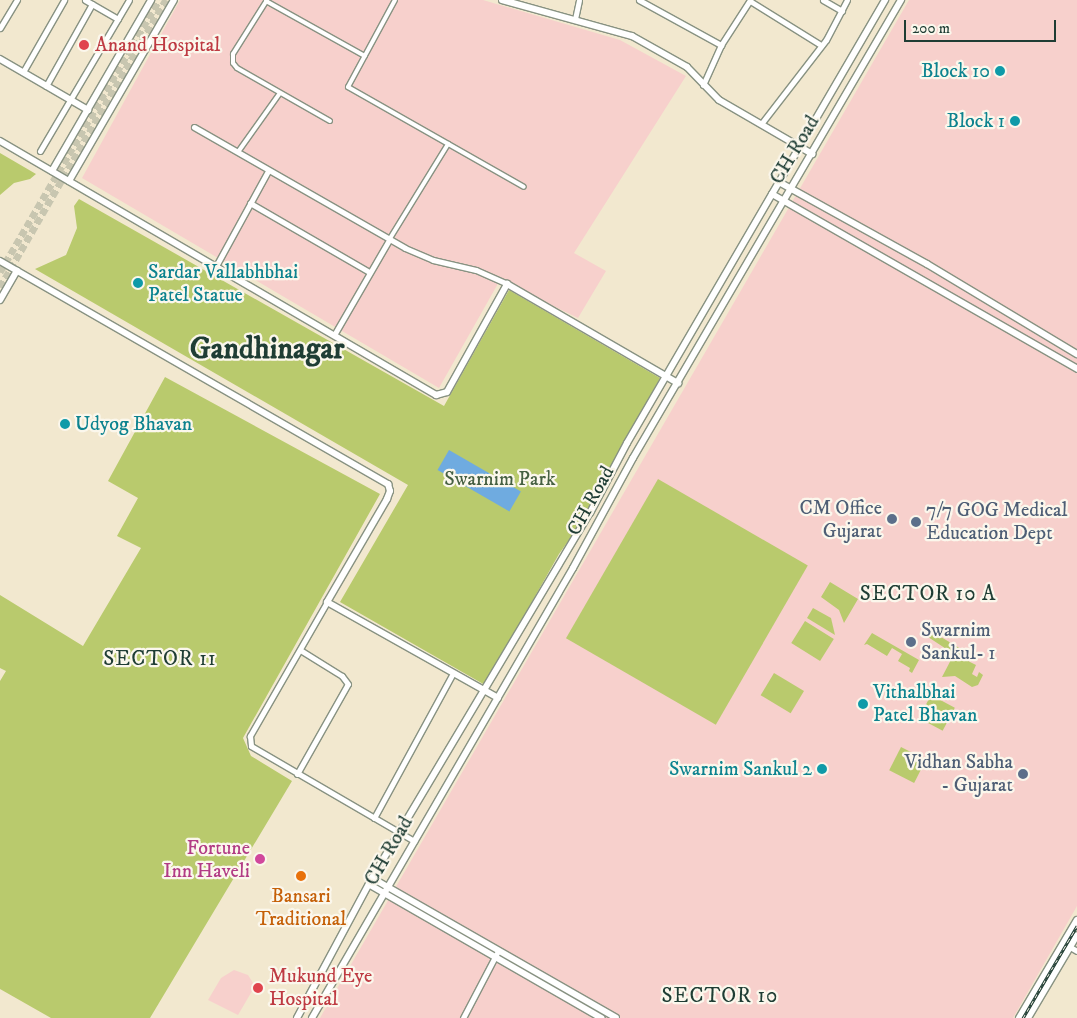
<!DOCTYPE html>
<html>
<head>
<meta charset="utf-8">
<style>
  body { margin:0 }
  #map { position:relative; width:1077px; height:1018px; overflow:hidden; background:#f2e8cf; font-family:"IM FELL DW Pica",serif }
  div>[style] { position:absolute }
  .built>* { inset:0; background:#f7d0cc }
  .green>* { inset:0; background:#b9ca6d; transform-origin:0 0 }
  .water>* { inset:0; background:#6fabe0; transform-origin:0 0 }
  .secondary-tunnel>* { height:7px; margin-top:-3.5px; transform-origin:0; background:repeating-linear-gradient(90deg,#c8c6b0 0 7px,transparent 0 10.5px) }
  .roads { filter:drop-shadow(1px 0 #889282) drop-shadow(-1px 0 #889282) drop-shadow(0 1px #889282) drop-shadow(0 -1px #889282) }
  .pedestrian>* { height:4px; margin:-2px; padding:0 2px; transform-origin:2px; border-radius:2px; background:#fff }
  .minor>* { height:5px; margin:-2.5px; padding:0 2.5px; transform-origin:2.5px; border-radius:2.5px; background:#fff }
  .tertiary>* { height:6px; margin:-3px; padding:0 3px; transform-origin:3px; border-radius:3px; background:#fff }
  .rail>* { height:3px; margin-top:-1.5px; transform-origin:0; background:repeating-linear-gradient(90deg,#fbf7ec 0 4px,#1f3d34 0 8px); box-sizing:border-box; border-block:1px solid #1f3d34 }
  .dots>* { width:14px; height:14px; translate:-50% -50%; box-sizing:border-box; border:2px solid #fbf7ec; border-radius:50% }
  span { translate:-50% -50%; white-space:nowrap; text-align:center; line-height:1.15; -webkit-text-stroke:4.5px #fbf7ec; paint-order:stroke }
  .health-label { font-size:20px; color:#be3a42 }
  .left { translate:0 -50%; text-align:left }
  .culture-label { font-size:20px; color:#0d838f }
  .right { translate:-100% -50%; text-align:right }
  .street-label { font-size:20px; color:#1f3d34 }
  .park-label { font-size:20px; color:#466042 }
  .service-label { font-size:20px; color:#4e5e75 }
  .hotel-label { font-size:20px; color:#b23c85 }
  .food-label { font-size:20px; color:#c56008 }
  .neighbourhood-label { font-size:21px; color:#1f3d34; letter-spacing:1px }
  .town-label { font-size:30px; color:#1f3d34; font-weight:700 }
  .scale { position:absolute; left:904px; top:20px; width:152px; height:22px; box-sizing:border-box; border:2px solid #1f3d34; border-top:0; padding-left:6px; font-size:15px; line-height:18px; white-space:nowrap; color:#1f3d34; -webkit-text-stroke:4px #fbf7ec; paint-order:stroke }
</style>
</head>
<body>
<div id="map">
  <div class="built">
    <i style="clip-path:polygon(180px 0,483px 0,620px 40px,686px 76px,574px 253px,606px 271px,578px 318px,500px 280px,439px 388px,82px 178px)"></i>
    <i style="clip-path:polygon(909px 0,1077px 0,1077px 906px,1013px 1018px,320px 1018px)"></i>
    <i style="clip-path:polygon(234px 970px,248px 975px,255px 986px,238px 1015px,208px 1000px,221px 978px)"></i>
  </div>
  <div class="green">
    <i style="clip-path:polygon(0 153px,36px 174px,30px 179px,14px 183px,0 195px)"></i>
    <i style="clip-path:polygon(79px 199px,444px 406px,509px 290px,660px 378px,581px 523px,559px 554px,485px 685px,340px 602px,408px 485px,35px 269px,66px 255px,77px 228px,74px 206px)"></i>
    <i style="clip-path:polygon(165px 377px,380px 494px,243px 738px,251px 756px,292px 781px,150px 1018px,51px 1018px,0 989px,0 681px,6px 671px,0 668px,0 595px,83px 646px,141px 548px,117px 536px,138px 498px,108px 481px)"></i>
    <i style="left:658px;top:479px;width:173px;height:184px;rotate:30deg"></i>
    <i style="clip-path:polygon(830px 582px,858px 599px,844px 623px,839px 610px,821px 597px)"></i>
    <i style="clip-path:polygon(813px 608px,831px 618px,835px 635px,807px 618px)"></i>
    <i style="left:805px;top:621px;width:34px;height:26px;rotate:32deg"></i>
    <i style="clip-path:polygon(931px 631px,971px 655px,968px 661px,976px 665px,972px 674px,977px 677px,979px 672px,983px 675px,978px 685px,972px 687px,955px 676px,942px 677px,954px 654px,928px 637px)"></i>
    <i style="clip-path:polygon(872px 633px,919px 660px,912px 673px,909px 671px,910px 668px,898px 661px,902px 654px,892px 648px,887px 656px,867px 644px,864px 645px)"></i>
    <i style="left:774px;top:673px;width:35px;height:26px;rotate:31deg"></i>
    <i style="left:931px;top:695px;width:27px;height:26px;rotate:28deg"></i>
    <i style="left:901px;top:747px;width:28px;height:26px;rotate:27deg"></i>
  </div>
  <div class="water">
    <i style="left:449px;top:450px;width:83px;height:23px;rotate:30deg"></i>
  </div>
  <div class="secondary-tunnel">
    <i style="left:0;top:272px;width:315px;rotate:-59.7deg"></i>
    <i style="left:0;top:287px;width:332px;rotate:-60deg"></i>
  </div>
  <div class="roads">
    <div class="pedestrian">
      <i style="left:267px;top:0;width:64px;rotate:122.2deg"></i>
      <i style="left:233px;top:54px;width:9px;rotate:90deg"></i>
      <i style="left:233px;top:63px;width:6px;rotate:51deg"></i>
      <i style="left:237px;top:68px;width:107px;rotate:29.7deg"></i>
      <i style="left:395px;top:0;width:99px;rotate:118.4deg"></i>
      <i style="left:348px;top:87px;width:202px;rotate:29.6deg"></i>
      <i style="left:266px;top:1px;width:113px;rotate:29.1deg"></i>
      <i style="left:238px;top:152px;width:72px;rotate:-54.6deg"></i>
      <i style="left:389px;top:240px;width:113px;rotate:-58.4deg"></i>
    </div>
    <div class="minor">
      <i style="left:85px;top:0;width:38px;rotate:30deg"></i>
      <i style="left:639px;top:0;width:94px;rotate:28.8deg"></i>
      <i style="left:823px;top:0;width:22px;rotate:30deg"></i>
      <i style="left:750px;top:1px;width:84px;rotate:31.8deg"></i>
      <i style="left:575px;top:19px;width:19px;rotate:-78deg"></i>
      <i style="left:0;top:28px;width:33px;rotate:-59deg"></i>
      <i style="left:23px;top:72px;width:83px;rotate:-60.3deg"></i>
      <i style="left:703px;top:85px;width:44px;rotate:-65.8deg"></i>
      <i style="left:721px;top:45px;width:54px;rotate:-57.2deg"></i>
      <i style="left:46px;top:86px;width:94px;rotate:-60.7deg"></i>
      <i style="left:761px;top:124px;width:106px;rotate:-52.3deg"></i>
      <i style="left:826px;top:40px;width:45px;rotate:-62.3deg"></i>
      <i style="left:194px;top:127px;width:243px;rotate:29.8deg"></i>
      <i style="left:405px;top:248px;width:30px;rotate:23deg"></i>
      <i style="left:433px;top:260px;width:44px;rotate:13.1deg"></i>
      <i style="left:476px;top:270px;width:34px;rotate:24deg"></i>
      <i style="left:40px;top:151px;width:175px;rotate:-59.5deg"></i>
      <i style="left:250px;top:203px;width:138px;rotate:30.1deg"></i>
      <i style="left:216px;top:266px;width:108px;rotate:-61.3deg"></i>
      <i style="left:334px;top:335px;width:110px;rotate:-59.9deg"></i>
      <i style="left:327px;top:602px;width:155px;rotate:119.9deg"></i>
      <i style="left:250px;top:736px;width:10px;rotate:84deg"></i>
      <i style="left:251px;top:746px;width:189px;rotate:30.2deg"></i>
      <i style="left:297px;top:774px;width:103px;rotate:-60.5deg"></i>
      <i style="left:348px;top:684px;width:10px;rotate:-127deg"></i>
      <i style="left:342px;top:676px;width:49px;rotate:-148.2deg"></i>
      <i style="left:374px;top:818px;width:165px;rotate:-61.4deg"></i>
      <i style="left:1070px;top:947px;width:8px;rotate:30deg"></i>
      <i style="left:463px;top:1018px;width:76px;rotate:-62.4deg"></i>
    </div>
    <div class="tertiary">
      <i style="left:502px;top:0;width:135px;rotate:15.5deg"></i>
      <i style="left:632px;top:36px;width:63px;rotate:29.4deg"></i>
      <i style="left:687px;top:67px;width:46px;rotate:45.9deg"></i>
      <i style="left:719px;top:100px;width:108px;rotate:30.1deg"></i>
      <i style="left:0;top:59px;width:102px;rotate:30.1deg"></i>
      <i style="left:0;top:141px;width:505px;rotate:30.22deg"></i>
      <i style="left:436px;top:395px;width:11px;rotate:-15deg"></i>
      <i style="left:447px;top:392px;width:124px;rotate:-60.9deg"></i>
      <i style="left:507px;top:284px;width:198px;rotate:30.1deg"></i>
      <i style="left:52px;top:171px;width:198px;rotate:-59.9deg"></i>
      <i style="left:69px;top:181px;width:209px;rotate:-59.9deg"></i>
      <i style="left:779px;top:182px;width:169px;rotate:29deg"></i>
      <i style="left:927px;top:264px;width:175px;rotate:31deg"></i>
      <i style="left:772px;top:194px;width:352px;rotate:29.8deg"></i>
      <i style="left:0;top:261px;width:448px;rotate:29.9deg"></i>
      <i style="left:388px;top:484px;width:7px;rotate:74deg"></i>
      <i style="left:390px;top:491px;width:9px;rotate:111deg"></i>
      <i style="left:387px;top:499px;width:119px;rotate:120.2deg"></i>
      <i style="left:327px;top:602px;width:196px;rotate:29.3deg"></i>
      <i style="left:0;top:300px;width:34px;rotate:-60deg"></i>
      <i style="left:372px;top:878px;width:281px;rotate:29.8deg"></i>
      <i style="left:370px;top:885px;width:267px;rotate:29.9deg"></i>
      <i style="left:297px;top:1018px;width:159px;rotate:-61.8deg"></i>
      <i style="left:372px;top:878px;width:425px;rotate:-59.2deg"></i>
      <i style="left:590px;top:513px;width:79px;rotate:-62.1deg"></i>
      <i style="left:627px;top:443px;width:513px;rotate:-59.78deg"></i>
      <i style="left:312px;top:1018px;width:520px;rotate:-59.89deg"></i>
      <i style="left:573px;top:568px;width:125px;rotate:-61.4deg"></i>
      <i style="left:633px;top:458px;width:531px;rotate:-59.67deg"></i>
      <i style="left:1019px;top:1018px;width:114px;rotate:-59.4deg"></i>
      <i style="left:1028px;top:1018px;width:96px;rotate:-59.4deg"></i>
    </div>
  </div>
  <div class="rail">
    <i style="left:1023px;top:1018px;width:107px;rotate:-59.6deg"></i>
  </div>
  <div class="dots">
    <i style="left:84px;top:45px;background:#e0444e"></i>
    <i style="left:1000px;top:71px;background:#0f9aa8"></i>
    <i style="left:1015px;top:121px;background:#0f9aa8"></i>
    <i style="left:138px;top:283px;background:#0f9aa8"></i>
    <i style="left:65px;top:424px;background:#0f9aa8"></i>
    <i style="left:892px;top:519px;background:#5c6f8a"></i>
    <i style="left:916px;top:522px;background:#5c6f8a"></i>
    <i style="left:911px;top:642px;background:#5c6f8a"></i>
    <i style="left:863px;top:704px;background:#0f9aa8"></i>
    <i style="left:822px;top:769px;background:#0f9aa8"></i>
    <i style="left:1023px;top:774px;background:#5c6f8a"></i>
    <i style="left:260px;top:859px;background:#d1479c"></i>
    <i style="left:301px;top:876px;background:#e8710a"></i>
    <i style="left:258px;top:988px;background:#e0444e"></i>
  </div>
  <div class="health-label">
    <span class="left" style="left:95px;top:45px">Anand Hospital</span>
    <span class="left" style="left:269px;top:988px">Mukund Eye<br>Hospital</span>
  </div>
  <div class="culture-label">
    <span class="right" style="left:990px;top:71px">Block 10</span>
    <span class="right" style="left:1005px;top:121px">Block 1</span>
    <span class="left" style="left:148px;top:284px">Sardar Vallabhbhai<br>Patel Statue</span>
    <span class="left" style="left:75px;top:424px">Udyog Bhavan</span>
    <span class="left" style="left:873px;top:704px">Vithalbhai<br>Patel Bhavan</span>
    <span class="right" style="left:812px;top:769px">Swarnim Sankul 2</span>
  </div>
  <div class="street-label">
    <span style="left:795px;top:150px;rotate:-59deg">CH Road</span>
    <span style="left:591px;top:501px;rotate:-61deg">CH Road</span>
    <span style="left:389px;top:851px;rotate:-60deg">CH Road</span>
  </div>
  <div class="park-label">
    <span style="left:500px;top:479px">Swarnim Park</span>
  </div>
  <div class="service-label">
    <span class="right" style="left:882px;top:520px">CM Office<br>Gujarat</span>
    <span class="left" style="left:926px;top:522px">7/7 GOG Medical<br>Education Dept</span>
    <span class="left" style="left:921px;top:642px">Swarnim<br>Sankul- 1</span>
    <span class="right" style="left:1013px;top:774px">Vidhan Sabha<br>- Gujarat</span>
  </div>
  <div class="hotel-label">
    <span class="right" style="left:250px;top:860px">Fortune<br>Inn Haveli</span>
  </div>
  <div class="food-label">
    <span style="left:301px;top:908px">Bansari<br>Traditional</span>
  </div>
  <div class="neighbourhood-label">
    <span style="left:928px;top:594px">SECTOR 10 A</span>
    <span style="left:160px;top:659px">SECTOR 11</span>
    <span style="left:720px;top:996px">SECTOR 10</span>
  </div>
  <div class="town-label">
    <span style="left:267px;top:350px">Gandhinagar</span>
  </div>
  <div class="scale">200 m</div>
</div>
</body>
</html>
